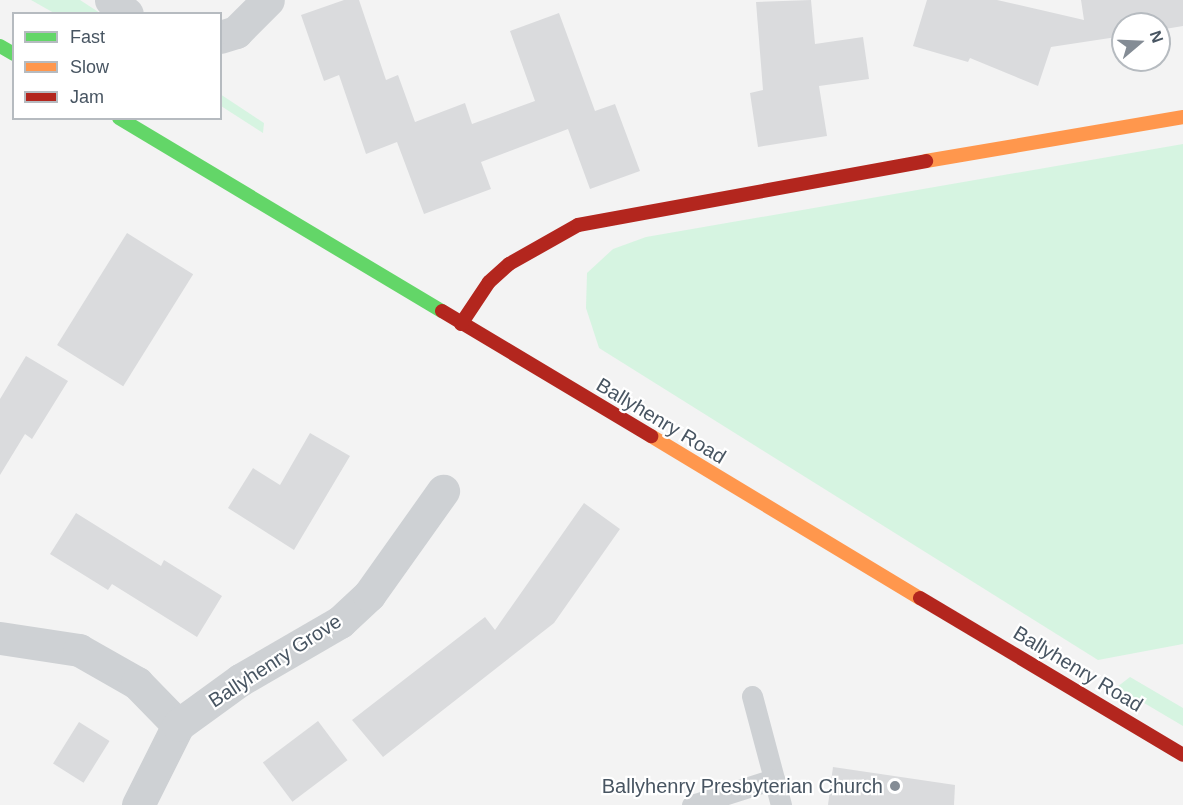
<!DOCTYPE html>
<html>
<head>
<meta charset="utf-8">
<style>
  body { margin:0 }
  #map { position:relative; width:1183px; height:805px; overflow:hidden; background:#f3f3f3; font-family:Arial,sans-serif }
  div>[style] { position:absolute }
  .green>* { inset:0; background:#d6f4e1 }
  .building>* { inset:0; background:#dadbdd; transform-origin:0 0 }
  .lane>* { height:21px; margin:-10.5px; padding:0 10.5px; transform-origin:10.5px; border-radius:10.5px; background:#ced1d4 }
  .street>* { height:33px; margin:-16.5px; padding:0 16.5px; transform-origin:16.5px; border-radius:16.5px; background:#ced1d4 }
  .fast>* { height:14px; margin:-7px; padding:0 7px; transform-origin:7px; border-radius:7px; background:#63d668 }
  .slow>* { height:14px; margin:-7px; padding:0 7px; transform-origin:7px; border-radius:7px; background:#ff974d }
  .jam>* { height:14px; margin:-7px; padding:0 7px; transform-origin:7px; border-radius:7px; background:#b3261e }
  .dots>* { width:16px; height:16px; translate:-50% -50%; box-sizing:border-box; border:3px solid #fff; border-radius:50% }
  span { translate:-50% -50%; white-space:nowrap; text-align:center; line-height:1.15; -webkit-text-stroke:4.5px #fff; paint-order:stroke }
  .street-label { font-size:20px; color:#485562 }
  .poi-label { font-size:20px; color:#485562 }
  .right { translate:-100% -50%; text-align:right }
  .legend { position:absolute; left:12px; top:12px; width:210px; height:108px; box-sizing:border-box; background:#fff; border:2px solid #b6bbc0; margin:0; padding:8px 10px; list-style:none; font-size:18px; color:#485562 }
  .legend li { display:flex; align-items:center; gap:12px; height:30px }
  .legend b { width:30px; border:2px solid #b6bbc0 }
  .north { position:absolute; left:1111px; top:12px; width:60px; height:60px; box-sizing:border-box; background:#fff; border:2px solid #b6bbc0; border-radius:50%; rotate:71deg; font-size:16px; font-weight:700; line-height:24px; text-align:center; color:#485562 }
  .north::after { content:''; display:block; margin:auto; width:21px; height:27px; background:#848c95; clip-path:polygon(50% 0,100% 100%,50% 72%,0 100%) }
</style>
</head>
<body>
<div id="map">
  <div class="green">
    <i style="clip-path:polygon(31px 0,80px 0,100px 13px,54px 13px)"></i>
    <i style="clip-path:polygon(220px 94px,264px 123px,263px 133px,221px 106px)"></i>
    <i style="clip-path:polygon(1183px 144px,1183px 644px,1098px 660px,599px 348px,586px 308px,587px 273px,613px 249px,646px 237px)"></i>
    <i style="clip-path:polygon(1130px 677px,1183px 708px,1183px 726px,1117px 687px)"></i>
  </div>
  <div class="building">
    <i style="clip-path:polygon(344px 0,359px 0,386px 80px,398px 75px,415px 122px,465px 103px,472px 124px,535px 101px,510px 31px,559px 13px,595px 111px,615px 104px,640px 171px,590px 189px,568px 129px,481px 162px,491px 189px,424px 214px,397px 142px,366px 154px,339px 75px,324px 81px,301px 15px)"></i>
    <i style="clip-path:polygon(811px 0,815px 44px,863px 37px,869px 79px,819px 86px,827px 136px,758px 147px,750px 93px,763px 90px,756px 2px)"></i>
    <i style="clip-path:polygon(927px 0,997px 0,1084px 20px,1081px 0,1183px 0,1183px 26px,1159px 30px,1159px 24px,1123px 24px,1123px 36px,1051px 47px,1038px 86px,970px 58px,968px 62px,913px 46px)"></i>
    <i style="left:127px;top:233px;width:78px;height:132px;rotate:32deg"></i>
    <i style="clip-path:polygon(26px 356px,68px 381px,32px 439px,25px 434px,0 475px,0 399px)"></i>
    <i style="clip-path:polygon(310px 433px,350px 456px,294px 550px,228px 508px,253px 468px,280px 485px)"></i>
    <i style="clip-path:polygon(584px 503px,620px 529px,554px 623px,383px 757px,352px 720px,485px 617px,495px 630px)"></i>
    <i style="clip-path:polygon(76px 513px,161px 566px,164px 560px,222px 596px,197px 637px,112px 584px,108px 590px,50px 554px)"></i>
    <i style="left:318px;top:721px;width:49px;height:69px;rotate:53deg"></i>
    <i style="left:79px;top:722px;width:36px;height:49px;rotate:32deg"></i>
    <i style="clip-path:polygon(833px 767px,955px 785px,954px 805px,828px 805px)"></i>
  </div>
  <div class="lane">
    <i style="left:752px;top:696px;width:113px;rotate:75.1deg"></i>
    <i style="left:692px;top:805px;width:86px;rotate:-17.6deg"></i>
  </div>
  <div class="street">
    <i style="left:111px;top:0;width:21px;rotate:41deg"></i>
    <i style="left:220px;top:37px;width:17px;rotate:-17deg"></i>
    <i style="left:236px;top:32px;width:45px;rotate:-45deg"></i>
    <i style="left:0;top:638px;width:80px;rotate:8.6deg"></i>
    <i style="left:79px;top:650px;width:67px;rotate:29.6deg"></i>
    <i style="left:137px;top:683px;width:59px;rotate:45.7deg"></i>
    <i style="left:138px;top:805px;width:89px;rotate:-63.4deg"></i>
    <i style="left:178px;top:725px;width:77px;rotate:-36deg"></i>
    <i style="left:240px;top:680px;width:116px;rotate:-30.1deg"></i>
    <i style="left:340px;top:622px;width:40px;rotate:-43deg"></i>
    <i style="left:369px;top:595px;width:128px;rotate:-54.6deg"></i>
  </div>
  <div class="fast">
    <i style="left:0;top:46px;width:16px;rotate:30deg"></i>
    <i style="left:119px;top:118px;width:376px;rotate:30.9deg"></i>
  </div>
  <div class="slow">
    <i style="left:926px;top:161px;width:261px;rotate:-9.7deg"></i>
    <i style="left:651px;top:436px;width:314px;rotate:31.1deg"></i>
  </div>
  <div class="jam">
    <i style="left:442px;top:311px;width:244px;rotate:30.9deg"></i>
    <i style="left:461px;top:324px;width:50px;rotate:-56.3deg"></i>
    <i style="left:489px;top:282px;width:27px;rotate:-42deg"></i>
    <i style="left:509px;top:264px;width:79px;rotate:-29.5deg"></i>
    <i style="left:578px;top:225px;width:354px;rotate:-10.4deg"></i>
    <i style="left:920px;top:598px;width:306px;rotate:30.8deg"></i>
  </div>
  <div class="dots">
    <i style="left:895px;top:786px;background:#848c95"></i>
  </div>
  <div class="street-label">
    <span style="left:661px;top:421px;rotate:31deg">Ballyhenry Road</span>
    <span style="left:275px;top:661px;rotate:-33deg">Ballyhenry Grove</span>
    <span style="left:1078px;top:669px;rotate:31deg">Ballyhenry Road</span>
  </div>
  <div class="poi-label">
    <span class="right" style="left:883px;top:786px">Ballyhenry Presbyterian Church</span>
  </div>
  <ul class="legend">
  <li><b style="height:8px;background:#63d668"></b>Fast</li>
  <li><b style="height:8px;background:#ff974d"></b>Slow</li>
  <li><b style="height:8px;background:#b3261e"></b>Jam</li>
  </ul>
  <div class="north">N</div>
</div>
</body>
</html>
